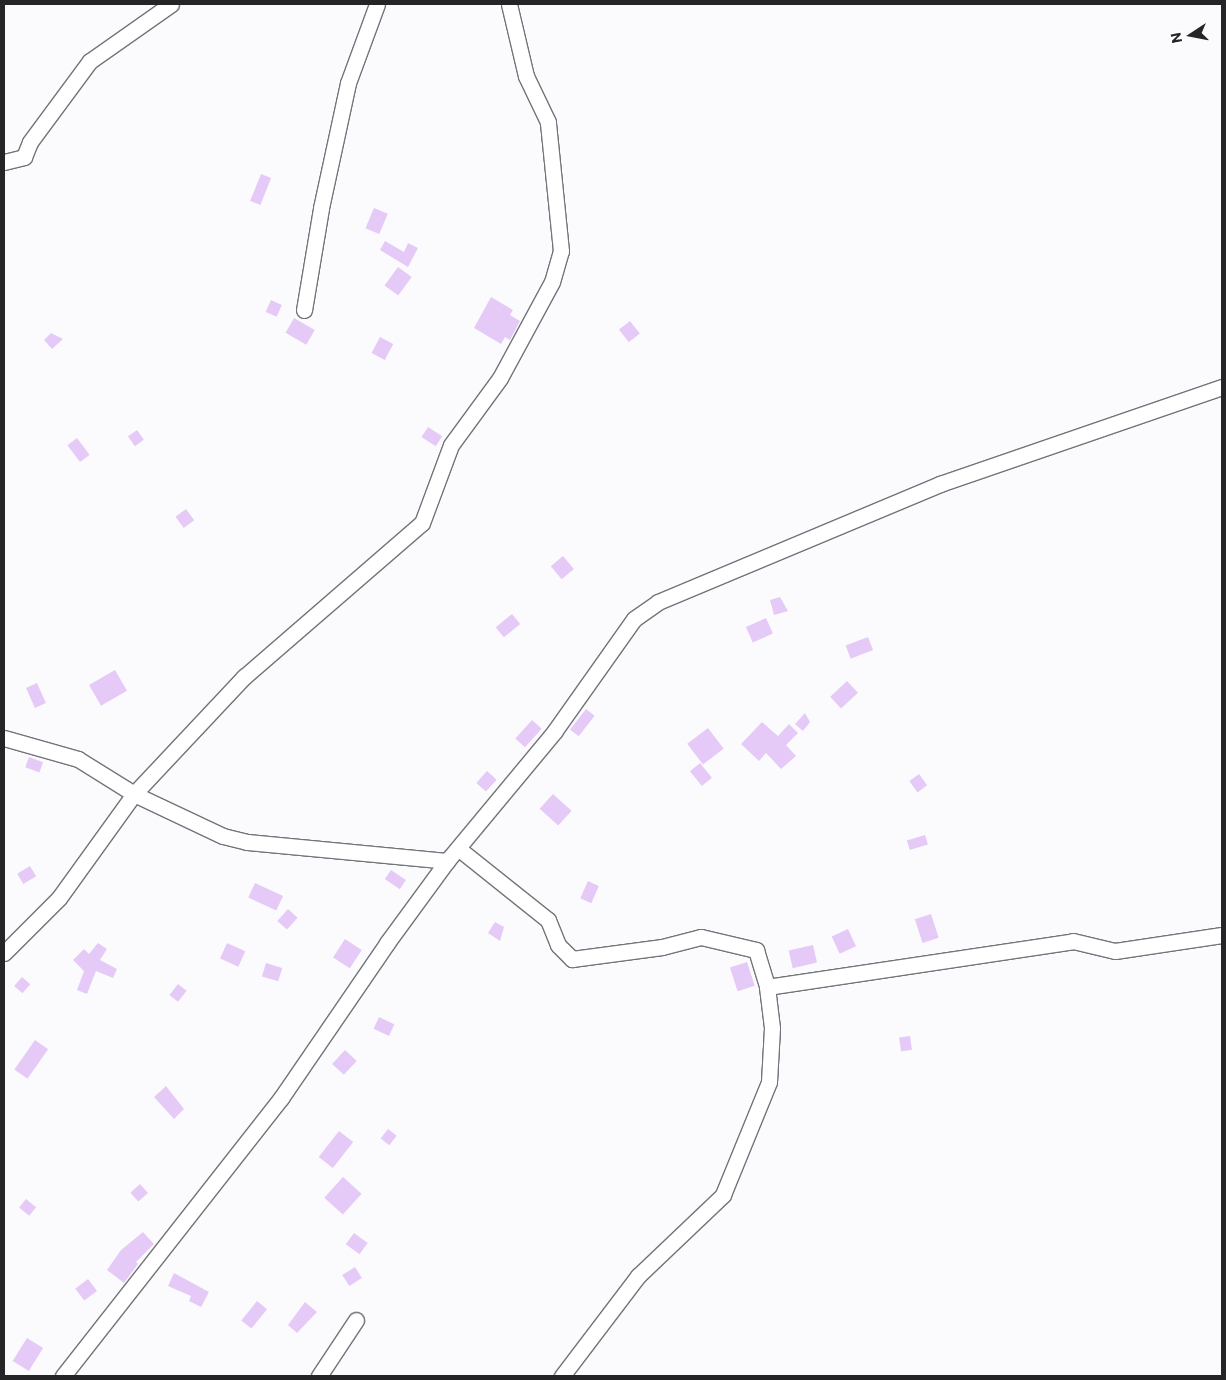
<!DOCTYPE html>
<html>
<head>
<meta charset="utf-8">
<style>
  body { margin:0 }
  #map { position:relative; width:1226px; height:1380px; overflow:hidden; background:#fbfbfe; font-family:Commissioner,sans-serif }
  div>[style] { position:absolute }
  .building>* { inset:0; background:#e5caf7; transform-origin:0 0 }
  .roads { filter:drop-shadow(1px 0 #73737a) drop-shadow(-1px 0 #73737a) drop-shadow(0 1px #73737a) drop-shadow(0 -1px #73737a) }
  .minor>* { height:15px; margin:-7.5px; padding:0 7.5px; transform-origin:7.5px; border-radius:7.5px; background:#fff }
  span { translate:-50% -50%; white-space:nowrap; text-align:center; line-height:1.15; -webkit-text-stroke:5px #fff; paint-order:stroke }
  .frame { position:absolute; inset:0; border:5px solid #252528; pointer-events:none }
  .north { position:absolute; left:1166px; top:10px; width:50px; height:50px; -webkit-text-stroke:4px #fff; paint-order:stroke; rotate:259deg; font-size:14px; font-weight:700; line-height:20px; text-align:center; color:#252528 }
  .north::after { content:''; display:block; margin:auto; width:18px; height:22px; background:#252528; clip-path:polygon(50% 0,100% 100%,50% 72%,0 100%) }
</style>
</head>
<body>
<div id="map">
  <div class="building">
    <i style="left:261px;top:174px;width:11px;height:29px;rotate:22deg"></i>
    <i style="left:374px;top:208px;width:15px;height:22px;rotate:23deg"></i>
    <i style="clip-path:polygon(385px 241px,404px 252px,408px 243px,418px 248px,408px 267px,380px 250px)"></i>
    <i style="left:398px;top:267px;width:17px;height:23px;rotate:36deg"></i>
    <i style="clip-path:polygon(491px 297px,513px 310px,510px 315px,520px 321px,510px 340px,505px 337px,501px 344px,474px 328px)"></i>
    <i style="left:271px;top:300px;width:12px;height:13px;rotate:24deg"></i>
    <i style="left:294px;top:318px;width:24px;height:17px;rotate:30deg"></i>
    <i style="left:630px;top:321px;width:16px;height:14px;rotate:52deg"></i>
    <i style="clip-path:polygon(51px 333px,63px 339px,52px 349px,44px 340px)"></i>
    <i style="left:380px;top:337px;width:15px;height:18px;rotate:28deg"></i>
    <i style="left:428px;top:427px;width:17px;height:12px;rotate:33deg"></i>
    <i style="left:137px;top:430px;width:12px;height:11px;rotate:55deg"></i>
    <i style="left:77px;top:438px;width:21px;height:12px;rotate:53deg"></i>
    <i style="left:186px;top:509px;width:14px;height:13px;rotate:54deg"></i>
    <i style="left:563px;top:556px;width:17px;height:16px;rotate:50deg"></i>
    <i style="clip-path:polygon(780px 597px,788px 611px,774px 615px,770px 600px)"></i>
    <i style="left:512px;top:614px;width:13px;height:21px;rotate:51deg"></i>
    <i style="left:766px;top:618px;width:17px;height:22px;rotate:66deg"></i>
    <i style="left:868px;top:637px;width:14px;height:24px;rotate:69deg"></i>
    <i style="left:115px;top:670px;width:24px;height:30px;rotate:60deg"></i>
    <i style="left:847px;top:681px;width:16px;height:23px;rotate:47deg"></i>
    <i style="left:37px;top:683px;width:22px;height:12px;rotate:66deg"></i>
    <i style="left:586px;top:709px;width:11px;height:26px;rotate:38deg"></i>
    <i style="clip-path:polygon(805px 713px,810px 722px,803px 731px,795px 724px)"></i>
    <i style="left:532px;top:720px;width:13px;height:25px;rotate:42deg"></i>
    <i style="clip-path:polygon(762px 722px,778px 736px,789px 724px,798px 733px,786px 745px,796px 756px,781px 769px,766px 753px,759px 761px,741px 744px)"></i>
    <i style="left:708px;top:728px;width:26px;height:26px;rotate:53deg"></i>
    <i style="left:29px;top:757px;width:15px;height:11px;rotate:20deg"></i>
    <i style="left:700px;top:763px;width:19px;height:13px;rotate:51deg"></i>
    <i style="left:487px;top:771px;width:13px;height:16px;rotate:42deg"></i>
    <i style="left:919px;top:774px;width:14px;height:12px;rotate:54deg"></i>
    <i style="left:553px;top:794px;width:25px;height:20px;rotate:42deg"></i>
    <i style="left:925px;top:835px;width:10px;height:19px;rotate:73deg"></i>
    <i style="left:30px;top:866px;width:12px;height:15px;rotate:59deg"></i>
    <i style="left:391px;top:870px;width:18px;height:11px;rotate:34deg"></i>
    <i style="left:588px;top:881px;width:12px;height:19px;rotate:24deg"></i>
    <i style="left:255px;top:883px;width:31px;height:16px;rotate:25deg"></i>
    <i style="left:288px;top:909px;width:13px;height:16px;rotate:42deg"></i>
    <i style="left:931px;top:914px;width:25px;height:17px;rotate:72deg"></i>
    <i style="clip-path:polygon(495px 922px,504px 927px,500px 941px,488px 933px)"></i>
    <i style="left:848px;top:929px;width:19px;height:18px;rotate:65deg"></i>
    <i style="left:345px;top:939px;width:20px;height:22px;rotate:33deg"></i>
    <i style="clip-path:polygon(98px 943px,107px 949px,100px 960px,117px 969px,113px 978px,96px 971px,87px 994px,77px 990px,84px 971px,73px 960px,84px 949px,89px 954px)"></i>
    <i style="left:227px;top:943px;width:20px;height:17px;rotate:24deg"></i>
    <i style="left:813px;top:945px;width:18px;height:25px;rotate:77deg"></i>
    <i style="left:747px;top:962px;width:25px;height:18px;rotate:72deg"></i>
    <i style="left:266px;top:963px;width:17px;height:14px;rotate:17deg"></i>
    <i style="left:22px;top:977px;width:11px;height:12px;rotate:41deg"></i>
    <i style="left:178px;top:984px;width:11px;height:14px;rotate:38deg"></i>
    <i style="left:379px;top:1017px;width:17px;height:13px;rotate:25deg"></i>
    <i style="left:910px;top:1036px;width:14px;height:11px;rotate:82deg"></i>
    <i style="left:35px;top:1040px;width:16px;height:36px;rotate:35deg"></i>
    <i style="left:345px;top:1050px;width:16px;height:19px;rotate:43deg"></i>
    <i style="clip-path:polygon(166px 1086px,184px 1109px,174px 1119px,154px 1097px)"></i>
    <i style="left:388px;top:1129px;width:11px;height:12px;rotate:38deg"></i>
    <i style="left:339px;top:1131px;width:18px;height:33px;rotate:38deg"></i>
    <i style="left:343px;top:1177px;width:25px;height:28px;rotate:42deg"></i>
    <i style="left:140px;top:1184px;width:12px;height:13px;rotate:48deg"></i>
    <i style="left:26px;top:1199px;width:13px;height:11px;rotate:39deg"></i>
    <i style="clip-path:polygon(143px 1232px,154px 1244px,136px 1262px,138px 1264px,124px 1283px,107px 1270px,121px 1250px)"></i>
    <i style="left:354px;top:1233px;width:17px;height:14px;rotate:36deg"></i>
    <i style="left:355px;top:1267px;width:13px;height:15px;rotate:58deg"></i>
    <i style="clip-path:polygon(174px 1273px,209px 1292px,201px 1307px,189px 1301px,191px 1296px,168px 1286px)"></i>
    <i style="left:88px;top:1279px;width:15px;height:16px;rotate:53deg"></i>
    <i style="left:257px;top:1301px;width:13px;height:25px;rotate:39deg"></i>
    <i style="clip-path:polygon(305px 1302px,317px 1312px,297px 1333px,288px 1325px)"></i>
    <i style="left:27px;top:1338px;width:19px;height:27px;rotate:32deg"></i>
  </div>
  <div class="roads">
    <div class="minor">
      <i style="left:4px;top:162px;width:21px;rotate:-14deg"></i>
      <i style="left:24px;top:157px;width:16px;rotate:-68deg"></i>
      <i style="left:30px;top:142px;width:101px;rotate:-53.5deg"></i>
      <i style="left:90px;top:61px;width:99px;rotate:-35.1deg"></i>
      <i style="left:304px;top:310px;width:103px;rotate:-80.5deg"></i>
      <i style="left:321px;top:208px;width:128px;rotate:-77.8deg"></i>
      <i style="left:348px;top:83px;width:84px;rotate:-69.8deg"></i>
      <i style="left:4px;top:738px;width:77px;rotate:15.8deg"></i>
      <i style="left:78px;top:759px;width:66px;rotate:32deg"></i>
      <i style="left:134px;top:794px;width:98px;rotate:25.3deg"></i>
      <i style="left:223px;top:836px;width:25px;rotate:14deg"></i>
      <i style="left:247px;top:842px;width:201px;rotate:5.4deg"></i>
      <i style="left:459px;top:849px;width:114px;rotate:38.6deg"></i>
      <i style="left:548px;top:920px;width:27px;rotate:68deg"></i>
      <i style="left:558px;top:945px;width:20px;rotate:45deg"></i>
      <i style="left:572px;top:959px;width:91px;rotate:-7.6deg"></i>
      <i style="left:662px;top:947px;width:40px;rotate:-14.4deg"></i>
      <i style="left:701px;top:937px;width:57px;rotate:13.3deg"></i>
      <i style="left:756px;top:950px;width:39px;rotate:73deg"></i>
      <i style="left:767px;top:987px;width:41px;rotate:83deg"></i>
      <i style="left:772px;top:1028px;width:54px;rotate:93.2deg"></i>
      <i style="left:769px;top:1082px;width:122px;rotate:112.2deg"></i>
      <i style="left:723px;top:1195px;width:117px;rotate:136.4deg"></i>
      <i style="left:638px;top:1276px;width:126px;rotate:127.2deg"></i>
      <i style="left:4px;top:953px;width:78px;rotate:-45deg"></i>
      <i style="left:59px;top:898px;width:128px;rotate:-54.2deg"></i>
      <i style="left:134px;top:794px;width:161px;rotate:-46.8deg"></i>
      <i style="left:244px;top:677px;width:235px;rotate:-40.9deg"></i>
      <i style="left:422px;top:523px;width:83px;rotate:-69.6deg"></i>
      <i style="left:451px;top:445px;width:83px;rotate:-53.8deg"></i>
      <i style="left:500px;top:378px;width:109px;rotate:-61.6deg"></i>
      <i style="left:552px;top:282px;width:32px;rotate:-74deg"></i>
      <i style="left:561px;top:251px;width:130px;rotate:-95.8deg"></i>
      <i style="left:548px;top:122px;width:51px;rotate:-115.6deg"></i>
      <i style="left:526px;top:76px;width:74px;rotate:-103.3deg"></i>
      <i style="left:767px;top:987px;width:309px;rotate:-8.5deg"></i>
      <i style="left:1073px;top:941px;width:43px;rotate:13.4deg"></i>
      <i style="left:1115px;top:951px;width:108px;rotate:-8.5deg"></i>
      <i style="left:63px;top:1376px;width:353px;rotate:-51.9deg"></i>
      <i style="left:281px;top:1098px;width:188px;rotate:-55.6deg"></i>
      <i style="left:387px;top:943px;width:102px;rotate:-53.8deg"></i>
      <i style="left:447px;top:861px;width:168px;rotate:-50.3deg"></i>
      <i style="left:554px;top:732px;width:138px;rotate:-54.7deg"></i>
      <i style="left:634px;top:619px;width:29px;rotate:-35deg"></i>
      <i style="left:658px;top:602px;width:306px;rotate:-22.7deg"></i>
      <i style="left:940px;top:484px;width:298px;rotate:-19deg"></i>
      <i style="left:319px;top:1376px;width:67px;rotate:-56.5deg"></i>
    </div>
  </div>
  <div class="frame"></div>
  <div class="north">N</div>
</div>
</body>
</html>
